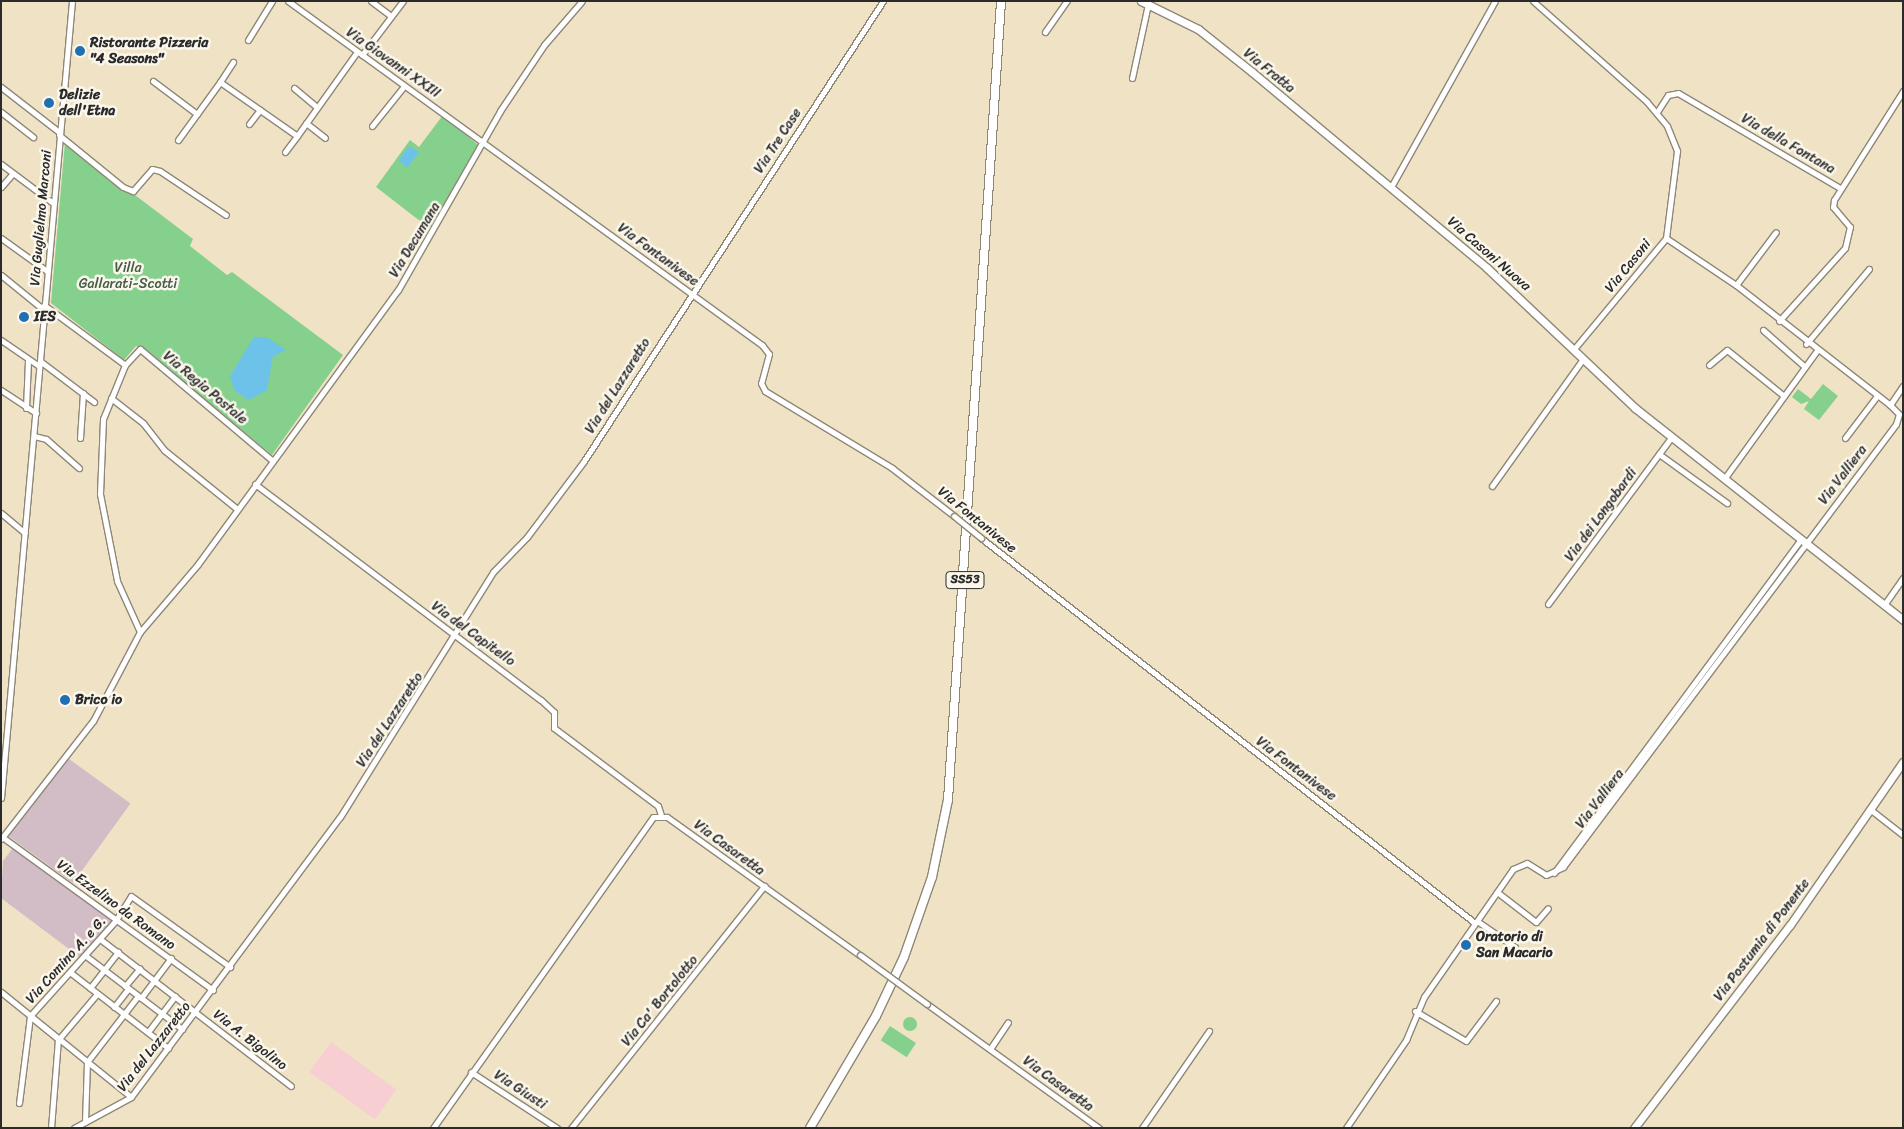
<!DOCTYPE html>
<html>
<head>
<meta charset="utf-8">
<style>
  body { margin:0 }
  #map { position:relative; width:1904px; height:1129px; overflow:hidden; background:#f0e3c5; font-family:Sriracha,sans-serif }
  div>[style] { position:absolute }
  .built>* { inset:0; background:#f7cfd3; transform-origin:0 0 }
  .industrial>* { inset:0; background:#d2bdc7; transform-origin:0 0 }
  .green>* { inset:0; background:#85d08d; transform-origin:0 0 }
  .round { border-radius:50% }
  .water>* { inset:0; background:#6dc2ea }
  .roads { filter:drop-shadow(1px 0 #8e8778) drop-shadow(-1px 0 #8e8778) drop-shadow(0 1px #8e8778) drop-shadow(0 -1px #8e8778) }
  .minor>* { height:5px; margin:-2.5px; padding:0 2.5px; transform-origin:2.5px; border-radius:2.5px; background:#fff }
  .major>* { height:7px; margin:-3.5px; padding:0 3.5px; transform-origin:3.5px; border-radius:3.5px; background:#fff }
  .highway>* { height:8px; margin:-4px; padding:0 4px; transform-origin:4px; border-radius:4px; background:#fff }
  .bridges { filter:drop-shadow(1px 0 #8e8778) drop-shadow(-1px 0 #8e8778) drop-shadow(0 1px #8e8778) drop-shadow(0 -1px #8e8778) }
  .minor-bridge>* { height:5px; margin:-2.5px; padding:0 2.5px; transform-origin:2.5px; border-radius:2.5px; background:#fff }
  .dots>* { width:14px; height:14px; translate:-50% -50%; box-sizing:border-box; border:2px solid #fbf7ec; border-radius:50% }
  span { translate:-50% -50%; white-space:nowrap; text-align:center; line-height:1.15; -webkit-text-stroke:5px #fbf7ec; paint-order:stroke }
  .shield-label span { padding:1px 4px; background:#fbf7ec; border:1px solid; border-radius:4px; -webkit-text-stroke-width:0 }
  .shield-label { font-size:12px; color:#2b2b2b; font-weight:700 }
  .poi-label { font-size:14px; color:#2b2b2b; font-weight:700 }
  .left { translate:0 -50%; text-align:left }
  .street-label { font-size:14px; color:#2b2b2b }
  .park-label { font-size:14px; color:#465d48 }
  .frame { position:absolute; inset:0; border:2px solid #2b2b2b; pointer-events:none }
</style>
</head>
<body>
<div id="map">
  <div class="built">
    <i style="left:331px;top:1042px;width:81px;height:37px;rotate:36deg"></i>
  </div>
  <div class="industrial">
    <i style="left:65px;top:756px;width:81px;height:98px;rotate:36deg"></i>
    <i style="clip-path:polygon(13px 848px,113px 920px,81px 958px,1px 898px,3px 861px)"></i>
  </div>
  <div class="green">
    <i style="clip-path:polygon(443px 115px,478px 145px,433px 228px,429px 228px,376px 187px,410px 140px,419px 147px)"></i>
    <i style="clip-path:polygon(65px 142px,193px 239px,190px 246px,227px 275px,232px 272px,343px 355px,272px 455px,146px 351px,136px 346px,124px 360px,51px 303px)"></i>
    <i style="clip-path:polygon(1823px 384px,1838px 396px,1819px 420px,1804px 409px,1809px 401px,1801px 404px,1792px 397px,1798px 389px,1811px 399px)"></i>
    <i class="round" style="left:903px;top:1017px;width:14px;height:14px"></i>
    <i style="left:890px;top:1026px;width:31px;height:17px;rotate:33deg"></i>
  </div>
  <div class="water">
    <i style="clip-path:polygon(409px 146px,419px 152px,407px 168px,399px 160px)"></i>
    <i style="clip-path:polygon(254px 337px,266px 337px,286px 350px,273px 356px,267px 390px,249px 400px,234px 390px,230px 376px)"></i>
  </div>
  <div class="roads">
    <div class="minor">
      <i style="left:288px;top:1px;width:586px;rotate:35.97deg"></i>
      <i style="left:762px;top:345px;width:11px;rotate:52deg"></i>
      <i style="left:769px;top:354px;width:30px;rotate:105deg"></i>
      <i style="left:761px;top:383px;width:9px;rotate:63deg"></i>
      <i style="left:765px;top:391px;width:149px;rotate:31.2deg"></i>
      <i style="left:892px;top:468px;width:78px;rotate:37.7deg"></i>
      <i style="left:371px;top:1px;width:25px;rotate:37deg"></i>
      <i style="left:1533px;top:1px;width:152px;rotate:41.5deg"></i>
      <i style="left:1647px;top:102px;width:31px;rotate:50deg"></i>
      <i style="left:1667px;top:126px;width:27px;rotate:68deg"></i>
      <i style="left:1677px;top:151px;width:88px;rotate:97.2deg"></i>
      <i style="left:1045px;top:32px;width:38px;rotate:-55deg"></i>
      <i style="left:248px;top:40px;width:46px;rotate:-58.4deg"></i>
      <i style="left:362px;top:55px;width:68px;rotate:-52.8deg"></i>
      <i style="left:1132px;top:78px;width:76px;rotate:-77.8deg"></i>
      <i style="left:153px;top:81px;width:55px;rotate:36.9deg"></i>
      <i style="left:220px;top:82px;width:24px;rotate:-57deg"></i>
      <i style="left:1px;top:87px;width:73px;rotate:37.8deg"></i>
      <i style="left:294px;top:88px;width:30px;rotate:40deg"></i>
      <i style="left:1px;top:112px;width:41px;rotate:38deg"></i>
      <i style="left:1657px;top:112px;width:20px;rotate:-57deg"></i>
      <i style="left:1668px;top:95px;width:10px;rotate:-11deg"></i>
      <i style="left:1678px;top:93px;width:188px;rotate:30.4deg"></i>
      <i style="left:306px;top:123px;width:24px;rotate:38deg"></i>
      <i style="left:249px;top:124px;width:18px;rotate:-52deg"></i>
      <i style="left:372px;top:126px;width:51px;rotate:-51.3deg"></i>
      <i style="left:59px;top:135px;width:82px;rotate:39.1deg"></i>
      <i style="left:123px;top:187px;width:11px;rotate:22deg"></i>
      <i style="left:133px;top:191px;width:29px;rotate:-49deg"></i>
      <i style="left:152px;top:169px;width:8px;rotate:14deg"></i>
      <i style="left:160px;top:171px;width:79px;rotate:33.7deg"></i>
      <i style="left:178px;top:140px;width:72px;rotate:-54.1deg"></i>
      <i style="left:220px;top:82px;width:94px;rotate:35deg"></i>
      <i style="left:297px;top:136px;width:103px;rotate:-54.5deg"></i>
      <i style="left:285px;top:152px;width:20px;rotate:-53deg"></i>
      <i style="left:1px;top:164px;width:65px;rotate:36.9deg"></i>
      <i style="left:1px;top:187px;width:18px;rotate:-49deg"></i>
      <i style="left:1391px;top:187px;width:213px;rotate:-60.8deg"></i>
      <i style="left:1px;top:238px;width:57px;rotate:35.7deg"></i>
      <i style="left:1px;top:275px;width:55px;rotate:39.1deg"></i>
      <i style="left:1736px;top:285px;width:66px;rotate:-53deg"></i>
      <i style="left:44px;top:305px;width:101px;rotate:36.5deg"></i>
      <i style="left:125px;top:365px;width:22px;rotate:-47deg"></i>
      <i style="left:140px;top:349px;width:172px;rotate:40.1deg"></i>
      <i style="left:1779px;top:321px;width:98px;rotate:-47.9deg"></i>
      <i style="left:1845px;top:248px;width:22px;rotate:-77deg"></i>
      <i style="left:1850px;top:227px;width:26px;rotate:-130deg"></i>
      <i style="left:1833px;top:207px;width:7px;rotate:-82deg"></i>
      <i style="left:1834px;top:200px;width:129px;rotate:-57.7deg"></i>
      <i style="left:1763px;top:330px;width:55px;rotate:41.3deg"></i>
      <i style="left:1px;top:340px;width:46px;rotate:34.4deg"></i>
      <i style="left:1806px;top:344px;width:98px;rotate:-50deg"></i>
      <i style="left:1574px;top:349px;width:144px;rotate:-50.3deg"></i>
      <i style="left:1666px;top:238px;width:84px;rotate:33.9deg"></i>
      <i style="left:1736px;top:285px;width:195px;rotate:37.9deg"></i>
      <i style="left:1890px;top:405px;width:23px;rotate:-56deg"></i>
      <i style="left:40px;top:361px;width:68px;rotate:37.2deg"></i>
      <i style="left:125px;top:365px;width:58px;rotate:112.2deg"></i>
      <i style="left:103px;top:419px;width:75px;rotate:92.3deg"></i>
      <i style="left:100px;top:494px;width:89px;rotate:78.9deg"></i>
      <i style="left:117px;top:581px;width:56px;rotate:65.7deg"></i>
      <i style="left:1709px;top:365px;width:23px;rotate:-40deg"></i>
      <i style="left:1727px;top:350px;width:73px;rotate:38.9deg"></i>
      <i style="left:1px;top:390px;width:42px;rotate:33.3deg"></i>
      <i style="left:111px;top:398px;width:41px;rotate:38deg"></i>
      <i style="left:143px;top:423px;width:34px;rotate:52deg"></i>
      <i style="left:164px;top:450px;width:92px;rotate:38.9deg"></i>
      <i style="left:26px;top:408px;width:48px;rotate:-87.6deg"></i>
      <i style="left:34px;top:436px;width:12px;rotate:14deg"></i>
      <i style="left:46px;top:439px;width:44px;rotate:41.3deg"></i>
      <i style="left:80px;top:438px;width:45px;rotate:-86.2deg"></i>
      <i style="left:1845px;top:438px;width:53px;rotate:-52.7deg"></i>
      <i style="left:1659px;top:454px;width:84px;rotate:35.8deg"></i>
      <i style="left:1724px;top:479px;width:157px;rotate:-54.1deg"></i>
      <i style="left:255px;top:484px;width:358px;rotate:37.1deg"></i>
      <i style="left:541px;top:700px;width:18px;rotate:43deg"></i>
      <i style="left:554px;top:712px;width:16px;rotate:90deg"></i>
      <i style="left:554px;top:728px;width:130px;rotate:36.9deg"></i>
      <i style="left:658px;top:806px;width:9px;rotate:72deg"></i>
      <i style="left:1492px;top:486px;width:156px;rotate:-54.4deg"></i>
      <i style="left:1px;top:513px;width:31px;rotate:40deg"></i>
      <i style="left:981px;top:538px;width:626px;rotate:37.93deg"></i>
      <i style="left:1548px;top:604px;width:207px;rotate:-53.5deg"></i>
      <i style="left:1884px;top:605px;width:33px;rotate:-55deg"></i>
      <i style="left:1px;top:798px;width:800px;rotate:-84.91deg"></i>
      <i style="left:1871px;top:810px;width:41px;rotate:38deg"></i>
      <i style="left:1px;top:839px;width:150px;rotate:-52.1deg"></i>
      <i style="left:93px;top:721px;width:101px;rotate:-62.2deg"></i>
      <i style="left:140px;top:632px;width:89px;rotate:-49.5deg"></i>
      <i style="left:198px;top:564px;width:339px;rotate:-53.9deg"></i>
      <i style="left:398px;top:290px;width:206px;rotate:-60.3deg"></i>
      <i style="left:500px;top:111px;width:79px;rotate:-56.3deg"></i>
      <i style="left:544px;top:45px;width:58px;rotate:-49.2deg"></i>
      <i style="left:5px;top:839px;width:257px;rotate:36deg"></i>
      <i style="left:1554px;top:873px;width:413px;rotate:-53.5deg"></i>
      <i style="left:1497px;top:892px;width:49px;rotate:37.6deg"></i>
      <i style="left:1536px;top:922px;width:18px;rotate:-49deg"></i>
      <i style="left:1477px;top:921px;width:46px;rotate:34.4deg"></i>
      <i style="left:100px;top:939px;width:241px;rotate:37.6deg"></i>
      <i style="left:86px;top:956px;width:121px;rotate:37.2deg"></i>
      <i style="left:71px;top:973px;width:123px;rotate:37.7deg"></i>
      <i style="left:125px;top:986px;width:23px;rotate:-50deg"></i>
      <i style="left:90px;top:988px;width:46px;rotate:-52.1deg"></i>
      <i style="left:1px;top:992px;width:167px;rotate:38.9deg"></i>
      <i style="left:141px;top:998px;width:50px;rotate:-53.1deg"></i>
      <i style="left:927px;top:1004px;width:212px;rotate:35.8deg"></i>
      <i style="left:114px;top:1007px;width:23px;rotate:-52deg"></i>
      <i style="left:1415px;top:1011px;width:59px;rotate:30.5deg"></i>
      <i style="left:1466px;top:1041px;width:50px;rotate:-53.1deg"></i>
      <i style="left:31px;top:1017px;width:35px;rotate:39deg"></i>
      <i style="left:148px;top:1032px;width:45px;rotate:-53.1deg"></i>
      <i style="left:990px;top:1049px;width:32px;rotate:-56deg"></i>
      <i style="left:471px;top:1072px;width:103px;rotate:33.1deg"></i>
      <i style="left:19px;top:1103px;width:88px;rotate:-82.8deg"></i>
      <i style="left:30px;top:1016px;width:129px;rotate:-48.1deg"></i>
      <i style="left:116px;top:920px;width:28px;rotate:-58deg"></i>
      <i style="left:131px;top:896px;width:122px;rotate:35.6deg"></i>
      <i style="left:85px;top:1122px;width:60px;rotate:-88.1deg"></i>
      <i style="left:87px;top:1062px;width:83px;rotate:-52.3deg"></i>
      <i style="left:51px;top:1128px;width:88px;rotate:-85.5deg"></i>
      <i style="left:58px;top:1040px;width:60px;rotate:-49.7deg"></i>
      <i style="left:74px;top:1128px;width:65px;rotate:-28.5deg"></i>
      <i style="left:131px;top:1097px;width:349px;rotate:-53.3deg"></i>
      <i style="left:340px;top:817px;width:289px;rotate:-58deg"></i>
      <i style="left:493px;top:572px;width:49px;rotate:-45.8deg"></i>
      <i style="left:527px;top:537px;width:95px;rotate:-53.1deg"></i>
      <i style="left:584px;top:461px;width:549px;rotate:-56.98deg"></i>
      <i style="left:433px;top:1128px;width:381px;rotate:-54.7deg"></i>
      <i style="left:653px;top:817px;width:14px"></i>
      <i style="left:667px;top:817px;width:237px;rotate:35.6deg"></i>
      <i style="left:571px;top:1128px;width:310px;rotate:-51.4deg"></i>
      <i style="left:1142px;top:1128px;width:118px;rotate:-55.4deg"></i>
      <i style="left:1346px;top:1128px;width:107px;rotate:-55.7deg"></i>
      <i style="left:1406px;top:1040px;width:47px;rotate:-67.3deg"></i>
      <i style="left:1424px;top:997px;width:156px;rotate:-55.2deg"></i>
      <i style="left:1513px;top:869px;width:15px;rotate:-23deg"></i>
      <i style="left:1527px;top:863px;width:22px;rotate:32deg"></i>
      <i style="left:1546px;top:875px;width:19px;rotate:-25deg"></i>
      <i style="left:1563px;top:867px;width:554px;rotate:-53.07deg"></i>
      <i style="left:1896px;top:424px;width:10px;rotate:-73deg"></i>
      <i style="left:1899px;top:414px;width:13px;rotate:-135deg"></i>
    </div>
    <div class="major">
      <i style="left:1141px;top:1px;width:64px;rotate:26.2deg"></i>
      <i style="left:1198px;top:29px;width:69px;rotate:38.5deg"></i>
      <i style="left:1252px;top:72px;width:306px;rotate:39.8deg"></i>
      <i style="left:1487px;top:268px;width:204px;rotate:43.4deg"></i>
      <i style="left:1635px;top:408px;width:342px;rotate:38.3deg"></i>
      <i style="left:1634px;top:1128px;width:256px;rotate:-52.5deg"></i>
      <i style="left:1790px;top:925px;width:198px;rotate:-55.3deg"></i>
    </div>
    <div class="highway">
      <i style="left:810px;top:1128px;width:130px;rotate:-59.5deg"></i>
      <i style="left:876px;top:1016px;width:65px;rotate:-64.6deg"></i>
      <i style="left:904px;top:957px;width:85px;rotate:-70.7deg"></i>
      <i style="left:932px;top:877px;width:79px;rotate:-78.3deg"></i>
      <i style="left:948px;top:800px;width:801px;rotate:-86.2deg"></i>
    </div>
  </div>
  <div class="bridges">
    <div class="minor-bridge">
      <i style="left:954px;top:516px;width:35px;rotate:39deg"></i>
      <i style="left:860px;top:955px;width:83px;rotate:36.2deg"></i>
    </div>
  </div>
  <div class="dots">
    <i style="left:80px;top:51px;background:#1f6fb2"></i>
    <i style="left:49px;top:103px;background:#1f6fb2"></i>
    <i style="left:24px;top:317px;background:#1f6fb2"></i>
    <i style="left:65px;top:700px;background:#1f6fb2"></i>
    <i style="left:1466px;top:945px;background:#1f6fb2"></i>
  </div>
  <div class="shield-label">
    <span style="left:965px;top:580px">SS53</span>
  </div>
  <div class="poi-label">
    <span class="left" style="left:90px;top:51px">Ristorante Pizzeria<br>"4 Seasons"</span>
    <span class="left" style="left:59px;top:103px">Delizie<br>dell'Etna</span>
    <span class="left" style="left:34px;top:317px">IES</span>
    <span class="left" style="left:75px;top:700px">Brico io</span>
    <span class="left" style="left:1476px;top:945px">Oratorio di<br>San Macario</span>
  </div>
  <div class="street-label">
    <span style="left:393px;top:63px;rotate:35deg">Via Giovanni XXIII</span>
    <span style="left:1269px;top:71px;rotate:39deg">Via Fratta</span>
    <span style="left:778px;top:141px;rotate:-57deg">Via Tre Case</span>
    <span style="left:1788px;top:144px;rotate:30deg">Via della Fontana</span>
    <span style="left:41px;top:218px;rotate:-85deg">Via Guglielmo Marconi</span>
    <span style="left:415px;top:240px;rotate:-59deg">Via Decumana</span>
    <span style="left:1489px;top:254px;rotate:41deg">Via Casoni Nuova</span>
    <span style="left:658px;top:255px;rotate:36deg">Via Fontanivese</span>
    <span style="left:1628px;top:266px;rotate:-51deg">Via Casoni</span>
    <span style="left:618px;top:386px;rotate:-58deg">Via del Lazzaretto</span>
    <span style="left:205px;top:388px;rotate:40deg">Via Regia Postale</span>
    <span style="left:1843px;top:475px;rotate:-53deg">Via Valliera</span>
    <span style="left:1601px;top:515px;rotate:-54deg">Via dei Longobardi</span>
    <span style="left:977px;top:520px;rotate:39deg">Via Fontanivese</span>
    <span style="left:473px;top:634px;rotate:36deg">Via del Capitello</span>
    <span style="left:390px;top:720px;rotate:-57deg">Via del Lazzaretto</span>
    <span style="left:1296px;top:769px;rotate:37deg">Via Fontanivese</span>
    <span style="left:1600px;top:799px;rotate:-53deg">Via Valliera</span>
    <span style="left:729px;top:848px;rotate:36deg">Via Casaretta</span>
    <span style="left:116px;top:905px;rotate:36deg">Via Ezzelino da Romano</span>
    <span style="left:1762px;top:940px;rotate:-53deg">Via Postumia di Ponente</span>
    <span style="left:66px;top:960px;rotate:-48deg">Via Comino A. e G.</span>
    <span style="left:660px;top:1001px;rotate:-51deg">Via Ca' Bortolotto</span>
    <span style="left:250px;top:1040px;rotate:38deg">Via A. Bigolino</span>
    <span style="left:154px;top:1047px;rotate:-52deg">Via del Lazzaretto</span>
    <span style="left:1058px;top:1084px;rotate:36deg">Via Casaretta</span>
    <span style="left:520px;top:1090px;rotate:33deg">Via Giusti</span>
  </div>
  <div class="park-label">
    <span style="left:128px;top:276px">Villa<br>Gallarati-Scotti</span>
  </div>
  <div class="frame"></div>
</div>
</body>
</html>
